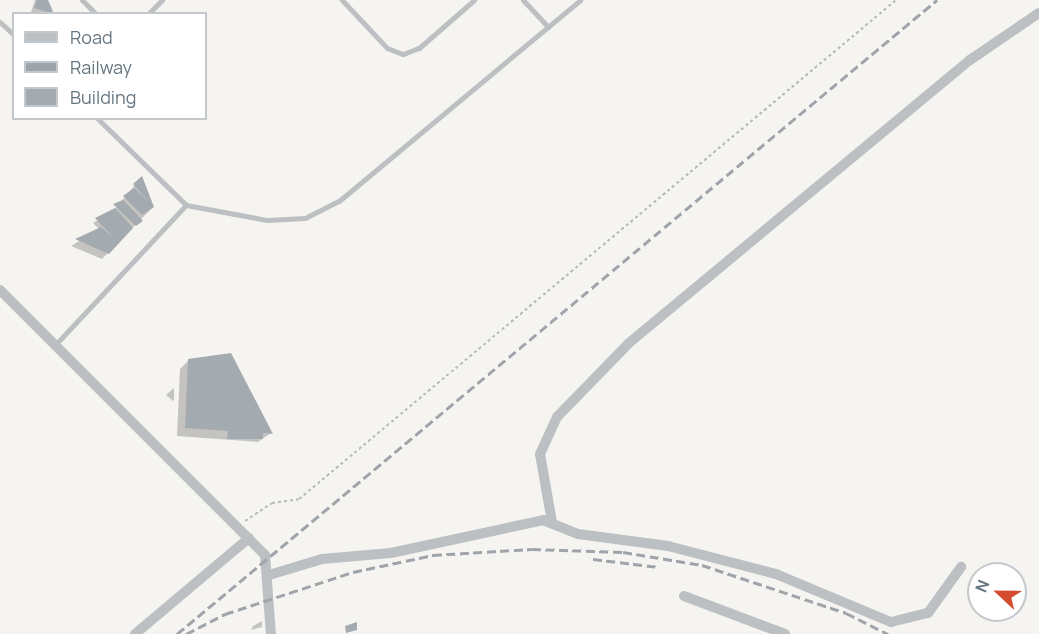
<!DOCTYPE html>
<html>
<head>
<meta charset="utf-8">
<style>
  body { margin:0 }
  #map { position:relative; width:1039px; height:634px; overflow:hidden; background:#f5f4f1; font-family:Manrope,sans-serif }
  div>[style] { position:absolute }
  .shadow>* { inset:0; background:#0003 }
  .building>* { inset:0; background:#a4abb0 }
  .path>* { height:1.5px; margin-top:-0.75px; transform-origin:0; background:repeating-linear-gradient(90deg,#b6b9bb 0 3px,transparent 0 6px) }
  .service>* { height:5px; margin:-2.5px; padding:0 2.5px; transform-origin:2.5px; border-radius:2.5px; background:#bcc0c3 }
  .minor>* { height:10px; margin:-5px; padding:0 5px; transform-origin:5px; border-radius:5px; background:#bcc0c3 }
  .rail>* { height:3px; margin-top:-1.5px; transform-origin:0; background:repeating-linear-gradient(90deg,#9ea4a9 0 9px,transparent 0 13.5px) }
  span { translate:-50% -50%; white-space:nowrap; text-align:center; line-height:1.15; -webkit-text-stroke:6px #fff; paint-order:stroke }
  .legend { position:absolute; left:12px; top:12px; width:195px; height:108px; box-sizing:border-box; background:#fff; border:2px solid #c2c8cc; margin:0; padding:8px 10px; list-style:none; font-size:18px; color:#667680 }
  .legend li { display:flex; align-items:center; gap:12px; height:30px }
  .legend b { width:30px; border:2px solid #c2c8cc }
  .north { position:absolute; left:967px; top:562px; width:60px; height:60px; box-sizing:border-box; background:#fff; border:2px solid #c2c8cc; border-radius:50%; rotate:292deg; font-size:16px; font-weight:700; line-height:24px; text-align:center; color:#667680 }
  .north::after { content:''; display:block; margin:auto; width:21px; height:27px; background:#d54c31; clip-path:polygon(50% 0,100% 100%,50% 72%,0 100%) }
</style>
</head>
<body>
<div id="map">
  <div class="shadow">
    <i style="clip-path:polygon(35px 0,46px 0,52px 14px,31px 12px)"></i>
    <i style="clip-path:polygon(141px 178px,153px 207px,102px 259px,71px 246px,99px 229px,93px 223px,113px 211px)"></i>
    <i style="clip-path:polygon(189px 360px,271px 433px,258px 442px,177px 436px,180px 369px)"></i>
    <i style="clip-path:polygon(174px 388px,174px 400px,173px 401px,166px 395px)"></i>
    <i style="clip-path:polygon(262px 621px,262px 627px,251px 630px,253px 626px)"></i>
  </div>
  <div class="building">
    <i style="clip-path:polygon(37px 0,48px 0,54px 14px,34px 8px)"></i>
    <i style="clip-path:polygon(142px 176px,154px 207px,142px 215px,123px 196px,134px 188px,149px 202px,133px 184px)"></i>
    <i style="clip-path:polygon(123px 200px,143px 221px,136px 226px,113px 204px)"></i>
    <i style="clip-path:polygon(115px 208px,133px 228px,109px 254px,75px 239px,101px 227px,114px 238px,95px 218px)"></i>
    <i style="clip-path:polygon(231px 353px,273px 434px,263px 433px,263px 439px,227px 439px,228px 431px,185px 428px,188px 359px)"></i>
    <i style="clip-path:polygon(357px 622px,357px 630px,346px 633px,345px 626px)"></i>
  </div>
  <div class="path">
    <i style="left:245px;top:521px;width:32px;rotate:-34deg"></i>
    <i style="left:272px;top:503px;width:27px;rotate:-8deg"></i>
    <i style="left:299px;top:499px;width:778px;rotate:-39.89deg"></i>
  </div>
  <div class="service">
    <i style="left:82px;top:0;width:20px;rotate:45deg"></i>
    <i style="left:342px;top:0;width:66px;rotate:46.8deg"></i>
    <i style="left:387px;top:48px;width:17px;rotate:21deg"></i>
    <i style="left:403px;top:54px;width:17px;rotate:-21deg"></i>
    <i style="left:419px;top:48px;width:73px;rotate:-41.1deg"></i>
    <i style="left:523px;top:0;width:37px;rotate:47deg"></i>
    <i style="left:148px;top:14px;width:20px;rotate:-45deg"></i>
    <i style="left:0;top:22px;width:19px;rotate:43deg"></i>
    <i style="left:97px;top:118px;width:124px;rotate:44.3deg"></i>
    <i style="left:186px;top:205px;width:82px;rotate:10.5deg"></i>
    <i style="left:267px;top:220px;width:38px;rotate:-3deg"></i>
    <i style="left:305px;top:218px;width:38px;rotate:-27deg"></i>
    <i style="left:339px;top:201px;width:314px;rotate:-39.8deg"></i>
    <i style="left:55px;top:345px;width:192px;rotate:-46.9deg"></i>
  </div>
  <div class="minor">
    <i style="left:0;top:290px;width:375px;rotate:45deg"></i>
    <i style="left:265px;top:555px;width:79px;rotate:85.7deg"></i>
    <i style="left:552px;top:522px;width:69px;rotate:-100deg"></i>
    <i style="left:540px;top:454px;width:41px;rotate:-65.3deg"></i>
    <i style="left:557px;top:417px;width:103px;rotate:-45.8deg"></i>
    <i style="left:629px;top:343px;width:443px;rotate:-39.7deg"></i>
    <i style="left:970px;top:60px;width:83px;rotate:-34.3deg"></i>
    <i style="left:269px;top:575px;width:55px;rotate:-16.8deg"></i>
    <i style="left:322px;top:559px;width:69px;rotate:-5deg"></i>
    <i style="left:391px;top:553px;width:156px;rotate:-12.2deg"></i>
    <i style="left:543px;top:520px;width:38px;rotate:22deg"></i>
    <i style="left:578px;top:534px;width:91px;rotate:7.6deg"></i>
    <i style="left:668px;top:546px;width:112px;rotate:14.5deg"></i>
    <i style="left:776px;top:574px;width:125px;rotate:22.7deg"></i>
    <i style="left:891px;top:622px;width:38px;rotate:-14deg"></i>
    <i style="left:928px;top:613px;width:57px;rotate:-54.3deg"></i>
    <i style="left:684px;top:596px;width:108px;rotate:20.6deg"></i>
    <i style="left:135px;top:634px;width:149px;rotate:-40.1deg"></i>
  </div>
  <div class="rail">
    <i style="left:593px;top:559px;width:66px;rotate:6.9deg"></i>
    <i style="left:177px;top:634px;width:990px;rotate:-39.84deg"></i>
    <i style="left:186px;top:634px;width:44px;rotate:-27.1deg"></i>
    <i style="left:225px;top:614px;width:135px;rotate:-18.2deg"></i>
    <i style="left:353px;top:572px;width:82px;rotate:-12deg"></i>
    <i style="left:433px;top:555px;width:99px;rotate:-3.5deg"></i>
    <i style="left:532px;top:549px;width:91px;rotate:1.9deg"></i>
    <i style="left:623px;top:552px;width:80px;rotate:9.3deg"></i>
    <i style="left:702px;top:565px;width:152px;rotate:18.4deg"></i>
    <i style="left:846px;top:613px;width:47px;rotate:26.6deg"></i>
  </div>
  <ul class="legend">
  <li><b style="height:8px;background:#bcc0c3"></b>Road</li>
  <li><b style="height:8px;background:#9ea4a9"></b>Railway</li>
  <li><b style="height:16px;background:#a4abb0"></b>Building</li>
  </ul>
  <div class="north">N</div>
</div>
</body>
</html>
